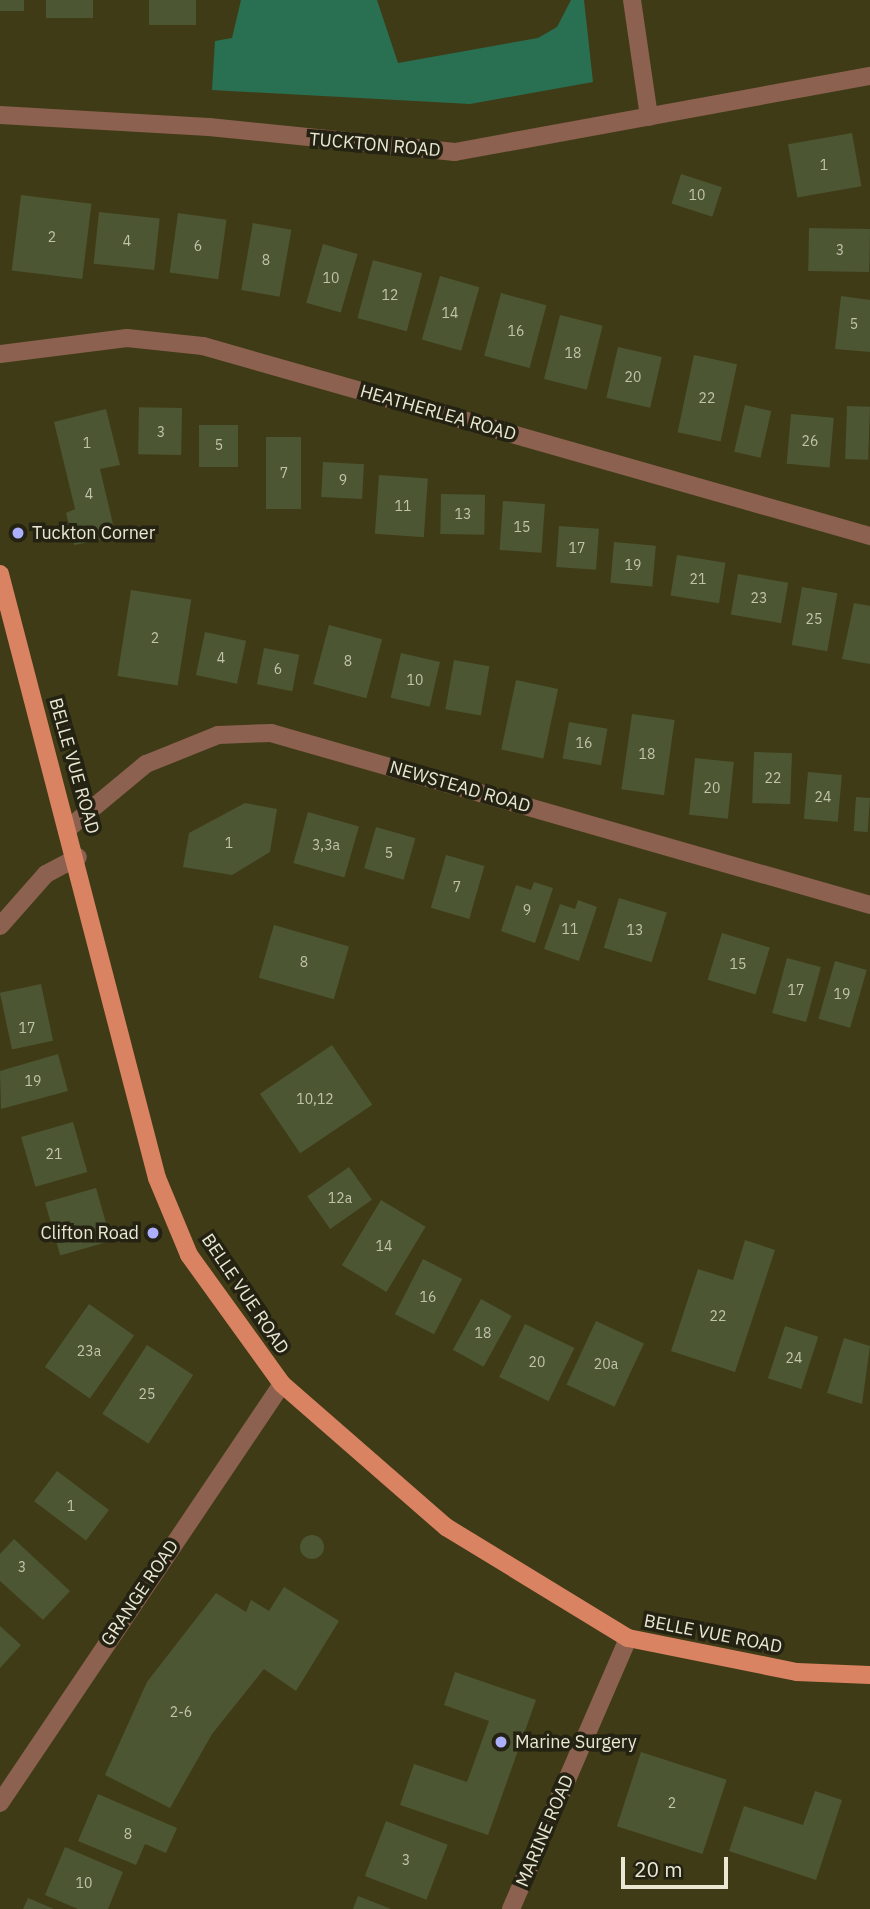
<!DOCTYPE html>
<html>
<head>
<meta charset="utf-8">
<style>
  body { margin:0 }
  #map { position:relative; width:870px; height:1909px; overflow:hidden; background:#403b17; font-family:"IBM Plex Sans",sans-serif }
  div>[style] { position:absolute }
  .green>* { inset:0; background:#296f51 }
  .building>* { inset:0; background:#4c5633; transform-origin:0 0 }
  .round { border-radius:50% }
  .minor>* { height:18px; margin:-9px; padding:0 9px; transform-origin:9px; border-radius:9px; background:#8c6150 }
  .major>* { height:18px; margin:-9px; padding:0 9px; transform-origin:9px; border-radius:9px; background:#da8362 }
  .dots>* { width:19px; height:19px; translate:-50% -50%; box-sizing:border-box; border:4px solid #242212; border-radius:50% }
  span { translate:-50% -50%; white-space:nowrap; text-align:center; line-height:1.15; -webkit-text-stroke:7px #242212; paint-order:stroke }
  .number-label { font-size:14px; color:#c2c3ab }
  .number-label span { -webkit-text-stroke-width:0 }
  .street-label { font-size:18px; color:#eae7d3 }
  .poi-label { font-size:18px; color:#eae7d3 }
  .left { translate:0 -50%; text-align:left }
  .right { translate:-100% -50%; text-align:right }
  .scale { position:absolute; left:621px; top:1857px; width:107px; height:32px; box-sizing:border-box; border:4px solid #eae7d3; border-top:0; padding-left:9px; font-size:21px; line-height:24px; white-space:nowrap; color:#eae7d3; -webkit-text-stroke:5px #242212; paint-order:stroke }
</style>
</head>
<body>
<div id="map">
  <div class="green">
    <i style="clip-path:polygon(241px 0,377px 0,398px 63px,538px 38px,557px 27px,571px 0,584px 0,593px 82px,470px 104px,212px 90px,215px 41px,232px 38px)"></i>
  </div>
  <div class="building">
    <i style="left:0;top:0;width:24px;height:11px"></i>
    <i style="left:46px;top:0;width:47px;height:18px"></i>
    <i style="left:149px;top:0;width:47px;height:25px"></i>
    <i style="left:852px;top:133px;width:54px;height:65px;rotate:80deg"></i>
    <i style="left:681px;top:174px;width:43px;height:31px;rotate:18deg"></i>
    <i style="left:21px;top:195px;width:71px;height:76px;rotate:7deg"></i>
    <i style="left:99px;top:212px;width:61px;height:52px;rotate:6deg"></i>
    <i style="left:178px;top:213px;width:49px;height:60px;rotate:8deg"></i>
    <i style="left:253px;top:223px;width:39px;height:68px;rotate:10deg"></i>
    <i style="left:809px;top:228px;width:61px;height:43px;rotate:1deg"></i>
    <i style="left:323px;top:244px;width:36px;height:61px;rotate:16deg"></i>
    <i style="left:373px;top:260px;width:51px;height:60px;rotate:15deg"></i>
    <i style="left:440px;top:276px;width:41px;height:66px;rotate:16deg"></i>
    <i style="left:501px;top:293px;width:47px;height:65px;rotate:15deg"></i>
    <i style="clip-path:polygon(841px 296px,870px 300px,870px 352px,835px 349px)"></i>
    <i style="left:560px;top:315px;width:44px;height:66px;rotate:14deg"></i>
    <i style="left:618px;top:347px;width:45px;height:52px;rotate:13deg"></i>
    <i style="left:694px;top:355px;width:44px;height:79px;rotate:12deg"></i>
    <i style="left:745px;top:405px;width:27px;height:48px;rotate:13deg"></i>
    <i style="left:847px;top:406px;width:23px;height:53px;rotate:2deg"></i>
    <i style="left:182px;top:408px;width:47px;height:43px;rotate:91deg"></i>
    <i style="clip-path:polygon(106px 409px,120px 465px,100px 469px,116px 537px,74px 545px,66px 513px,75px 509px,54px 422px)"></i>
    <i style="left:791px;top:414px;width:43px;height:50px;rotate:5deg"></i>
    <i style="left:199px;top:425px;width:39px;height:42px"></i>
    <i style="left:266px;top:437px;width:35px;height:72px"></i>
    <i style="left:323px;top:462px;width:41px;height:35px;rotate:3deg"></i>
    <i style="left:379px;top:475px;width:49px;height:59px;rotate:4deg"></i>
    <i style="left:441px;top:494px;width:44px;height:40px;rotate:1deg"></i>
    <i style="left:503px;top:501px;width:42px;height:49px;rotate:4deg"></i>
    <i style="left:559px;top:526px;width:40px;height:41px;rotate:4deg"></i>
    <i style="left:614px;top:542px;width:42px;height:41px;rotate:5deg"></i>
    <i style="left:677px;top:555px;width:49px;height:41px;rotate:9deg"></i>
    <i style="left:738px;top:574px;width:51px;height:41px;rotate:10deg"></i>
    <i style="left:802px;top:587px;width:36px;height:59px;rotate:10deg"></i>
    <i style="left:131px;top:590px;width:61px;height:87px;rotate:9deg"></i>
    <i style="clip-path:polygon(854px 603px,870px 606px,870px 664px,842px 659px)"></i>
    <i style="left:329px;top:625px;width:55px;height:61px;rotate:15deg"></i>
    <i style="left:205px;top:632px;width:42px;height:44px;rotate:12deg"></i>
    <i style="left:264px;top:648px;width:36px;height:37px;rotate:11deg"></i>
    <i style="left:401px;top:653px;width:40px;height:46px;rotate:13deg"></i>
    <i style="left:454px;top:660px;width:36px;height:50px;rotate:10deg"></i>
    <i style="left:516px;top:680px;width:43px;height:71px;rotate:12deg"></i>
    <i style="left:632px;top:714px;width:43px;height:76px;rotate:8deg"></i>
    <i style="left:569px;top:722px;width:39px;height:37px;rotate:10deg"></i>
    <i style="left:754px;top:752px;width:38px;height:51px;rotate:2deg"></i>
    <i style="left:695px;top:758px;width:39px;height:57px;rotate:6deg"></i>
    <i style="left:808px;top:772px;width:34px;height:47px;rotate:5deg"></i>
    <i style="left:856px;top:797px;width:14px;height:34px;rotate:4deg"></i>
    <i style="clip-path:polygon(245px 803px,277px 809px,270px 852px,232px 875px,183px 867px,189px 833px)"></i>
    <i style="left:308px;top:812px;width:53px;height:53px;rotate:16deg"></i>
    <i style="left:376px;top:827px;width:41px;height:43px;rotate:16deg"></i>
    <i style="left:446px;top:855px;width:40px;height:55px;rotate:16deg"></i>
    <i style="clip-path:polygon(534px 882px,553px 888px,535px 943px,501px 931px,516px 885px,531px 890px)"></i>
    <i style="left:619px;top:898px;width:50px;height:52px;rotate:17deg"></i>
    <i style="clip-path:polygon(578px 900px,597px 907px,579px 961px,544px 949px,560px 904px,575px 909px)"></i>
    <i style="left:274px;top:925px;width:78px;height:55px;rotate:16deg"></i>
    <i style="left:722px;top:933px;width:50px;height:49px;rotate:17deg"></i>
    <i style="left:787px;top:958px;width:35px;height:57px;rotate:15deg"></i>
    <i style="left:835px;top:961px;width:33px;height:60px;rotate:16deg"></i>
    <i style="left:41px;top:984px;width:58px;height:42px;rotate:78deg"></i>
    <i style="left:332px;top:1045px;width:72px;height:87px;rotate:56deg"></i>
    <i style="clip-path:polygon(58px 1054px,68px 1091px,1px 1109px,0 1071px)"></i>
    <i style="left:73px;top:1122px;width:52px;height:54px;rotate:74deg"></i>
    <i style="left:349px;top:1167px;width:40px;height:51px;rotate:55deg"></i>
    <i style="left:96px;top:1188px;width:55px;height:53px;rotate:74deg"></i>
    <i style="left:381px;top:1200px;width:52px;height:76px;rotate:31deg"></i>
    <i style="clip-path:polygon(745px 1240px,775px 1250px,735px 1372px,671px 1351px,698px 1269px,733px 1280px)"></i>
    <i style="left:423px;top:1259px;width:44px;height:62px;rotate:27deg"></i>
    <i style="left:481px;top:1299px;width:35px;height:58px;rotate:29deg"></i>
    <i style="left:89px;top:1304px;width:55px;height:77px;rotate:35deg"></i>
    <i style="left:596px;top:1321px;width:53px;height:70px;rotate:25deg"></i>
    <i style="left:525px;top:1324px;width:55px;height:59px;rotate:26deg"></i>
    <i style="left:785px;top:1326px;width:35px;height:55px;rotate:18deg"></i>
    <i style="clip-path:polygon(844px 1338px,870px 1346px,862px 1404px,827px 1393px)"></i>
    <i style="left:147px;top:1345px;width:55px;height:82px;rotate:33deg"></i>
    <i style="left:57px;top:1471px;width:65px;height:38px;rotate:37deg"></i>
    <i class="round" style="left:300px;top:1535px;width:24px;height:24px"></i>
    <i style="clip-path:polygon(14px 1539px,70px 1591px,43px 1620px,0 1581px,0 1554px)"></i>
    <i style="clip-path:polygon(284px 1587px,339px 1621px,296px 1691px,264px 1669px,212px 1734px,170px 1808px,105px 1775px,147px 1682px,216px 1593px,246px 1612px,251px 1600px,269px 1611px)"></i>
    <i style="clip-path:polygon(0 1626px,21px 1645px,0 1668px)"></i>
    <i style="clip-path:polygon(455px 1672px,536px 1700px,488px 1835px,400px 1805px,414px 1764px,467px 1782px,489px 1721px,444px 1705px)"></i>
    <i style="left:641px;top:1752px;width:90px;height:78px;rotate:18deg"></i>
    <i style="clip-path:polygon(815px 1791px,842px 1800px,816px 1880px,729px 1851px,744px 1806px,803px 1825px)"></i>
    <i style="clip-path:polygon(98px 1794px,177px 1828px,166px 1853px,145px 1844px,136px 1865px,78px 1841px)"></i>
    <i style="left:386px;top:1821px;width:66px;height:59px;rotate:21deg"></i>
    <i style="clip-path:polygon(65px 1847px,123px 1872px,108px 1909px,78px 1909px,45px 1895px)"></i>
    <i style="clip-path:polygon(358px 1896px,391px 1909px,353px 1909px)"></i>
    <i style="clip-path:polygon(28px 1898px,54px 1909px,23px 1909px)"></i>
  </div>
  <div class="minor">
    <i style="left:632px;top:0;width:118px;rotate:81.7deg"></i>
    <i style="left:0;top:115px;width:209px;rotate:3.3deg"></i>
    <i style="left:209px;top:127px;width:247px;rotate:5.8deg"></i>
    <i style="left:455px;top:152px;width:422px;rotate:-10.4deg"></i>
    <i style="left:0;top:354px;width:128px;rotate:-7.2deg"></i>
    <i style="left:127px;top:338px;width:76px;rotate:6deg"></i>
    <i style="left:203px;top:346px;width:694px;rotate:15.9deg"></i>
    <i style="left:70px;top:827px;width:99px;rotate:-39.7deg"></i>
    <i style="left:146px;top:764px;width:78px;rotate:-21.9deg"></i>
    <i style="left:218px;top:735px;width:53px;rotate:-2.2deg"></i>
    <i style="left:271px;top:733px;width:623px;rotate:16.02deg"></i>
    <i style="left:0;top:926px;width:69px;rotate:-48.5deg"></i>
    <i style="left:46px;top:874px;width:36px;rotate:-28deg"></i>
    <i style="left:0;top:1803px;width:505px;rotate:-56.06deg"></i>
    <i style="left:511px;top:1909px;width:295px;rotate:-66.6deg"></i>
  </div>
  <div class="major">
    <i style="left:0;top:574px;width:624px;rotate:75.43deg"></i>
    <i style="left:157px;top:1178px;width:83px;rotate:67.4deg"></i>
    <i style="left:189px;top:1255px;width:159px;rotate:54.2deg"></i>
    <i style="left:282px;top:1384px;width:218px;rotate:41.1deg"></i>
    <i style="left:446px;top:1527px;width:213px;rotate:31.4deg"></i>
    <i style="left:628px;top:1638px;width:172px;rotate:11.4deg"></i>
    <i style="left:797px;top:1672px;width:73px;rotate:2.4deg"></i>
  </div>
  <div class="dots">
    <i style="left:18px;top:533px;background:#acaffb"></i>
    <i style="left:153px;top:1233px;background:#acaffb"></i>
    <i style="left:501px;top:1742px;background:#acaffb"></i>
  </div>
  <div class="number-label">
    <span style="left:824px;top:165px">1</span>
    <span style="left:697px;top:195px">10</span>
    <span style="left:52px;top:237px">2</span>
    <span style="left:127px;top:241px">4</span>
    <span style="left:198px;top:246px">6</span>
    <span style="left:840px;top:250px">3</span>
    <span style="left:266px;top:260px">8</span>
    <span style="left:331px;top:278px">10</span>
    <span style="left:390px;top:295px">12</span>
    <span style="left:450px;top:313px">14</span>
    <span style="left:854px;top:324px">5</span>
    <span style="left:516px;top:331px">16</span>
    <span style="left:573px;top:353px">18</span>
    <span style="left:633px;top:377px">20</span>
    <span style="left:707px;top:398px">22</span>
    <span style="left:161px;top:432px">3</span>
    <span style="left:810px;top:441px">26</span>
    <span style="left:87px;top:443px">1</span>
    <span style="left:219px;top:445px">5</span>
    <span style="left:284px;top:473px">7</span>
    <span style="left:343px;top:480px">9</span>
    <span style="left:89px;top:494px">4</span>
    <span style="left:403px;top:506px">11</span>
    <span style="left:463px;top:514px">13</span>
    <span style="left:522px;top:527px">15</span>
    <span style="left:577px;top:548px">17</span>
    <span style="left:633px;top:565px">19</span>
    <span style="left:698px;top:579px">21</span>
    <span style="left:759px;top:598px">23</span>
    <span style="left:814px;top:619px">25</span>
    <span style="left:155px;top:638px">2</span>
    <span style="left:221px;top:658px">4</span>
    <span style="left:348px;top:661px">8</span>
    <span style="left:278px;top:669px">6</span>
    <span style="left:415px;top:680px">10</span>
    <span style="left:584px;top:743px">16</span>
    <span style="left:647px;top:754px">18</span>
    <span style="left:773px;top:778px">22</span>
    <span style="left:712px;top:788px">20</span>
    <span style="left:823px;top:797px">24</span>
    <span style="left:229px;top:843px">1</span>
    <span style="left:326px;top:845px">3,3a</span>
    <span style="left:389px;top:853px">5</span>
    <span style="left:457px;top:887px">7</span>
    <span style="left:527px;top:910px">9</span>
    <span style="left:570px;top:929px">11</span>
    <span style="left:635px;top:930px">13</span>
    <span style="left:304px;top:962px">8</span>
    <span style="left:738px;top:964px">15</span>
    <span style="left:796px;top:990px">17</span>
    <span style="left:842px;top:994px">19</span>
    <span style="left:27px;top:1028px">17</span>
    <span style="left:33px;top:1081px">19</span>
    <span style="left:315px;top:1099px">10,12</span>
    <span style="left:54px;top:1154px">21</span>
    <span style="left:340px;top:1198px">12a</span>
    <span style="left:384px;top:1246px">14</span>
    <span style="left:428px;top:1297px">16</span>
    <span style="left:718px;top:1316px">22</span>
    <span style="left:483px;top:1333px">18</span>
    <span style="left:89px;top:1351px">23a</span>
    <span style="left:794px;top:1358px">24</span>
    <span style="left:537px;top:1362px">20</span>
    <span style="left:606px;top:1364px">20a</span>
    <span style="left:147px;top:1394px">25</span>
    <span style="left:71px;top:1506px">1</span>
    <span style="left:22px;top:1567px">3</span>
    <span style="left:181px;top:1712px">2-6</span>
    <span style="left:672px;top:1803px">2</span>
    <span style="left:128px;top:1834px">8</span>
    <span style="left:406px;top:1860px">3</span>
    <span style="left:84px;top:1883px">10</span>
  </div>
  <div class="street-label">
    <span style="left:375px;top:145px;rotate:5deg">TUCKTON ROAD</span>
    <span style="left:438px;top:413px;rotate:16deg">HEATHERLEA ROAD</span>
    <span style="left:74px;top:766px;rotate:74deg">BELLE VUE ROAD</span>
    <span style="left:460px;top:787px;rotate:16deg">NEWSTEAD ROAD</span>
    <span style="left:245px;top:1294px;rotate:56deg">BELLE VUE ROAD</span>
    <span style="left:140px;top:1593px;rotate:-56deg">GRANGE ROAD</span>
    <span style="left:713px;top:1634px;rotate:11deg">BELLE VUE ROAD</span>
    <span style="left:545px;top:1831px;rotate:-67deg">MARINE ROAD</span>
  </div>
  <div class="poi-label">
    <span class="left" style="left:32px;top:533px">Tuckton Corner</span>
    <span class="right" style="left:139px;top:1233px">Clifton Road</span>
    <span class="left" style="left:515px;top:1742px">Marine Surgery</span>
  </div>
  <div class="scale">20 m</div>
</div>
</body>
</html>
